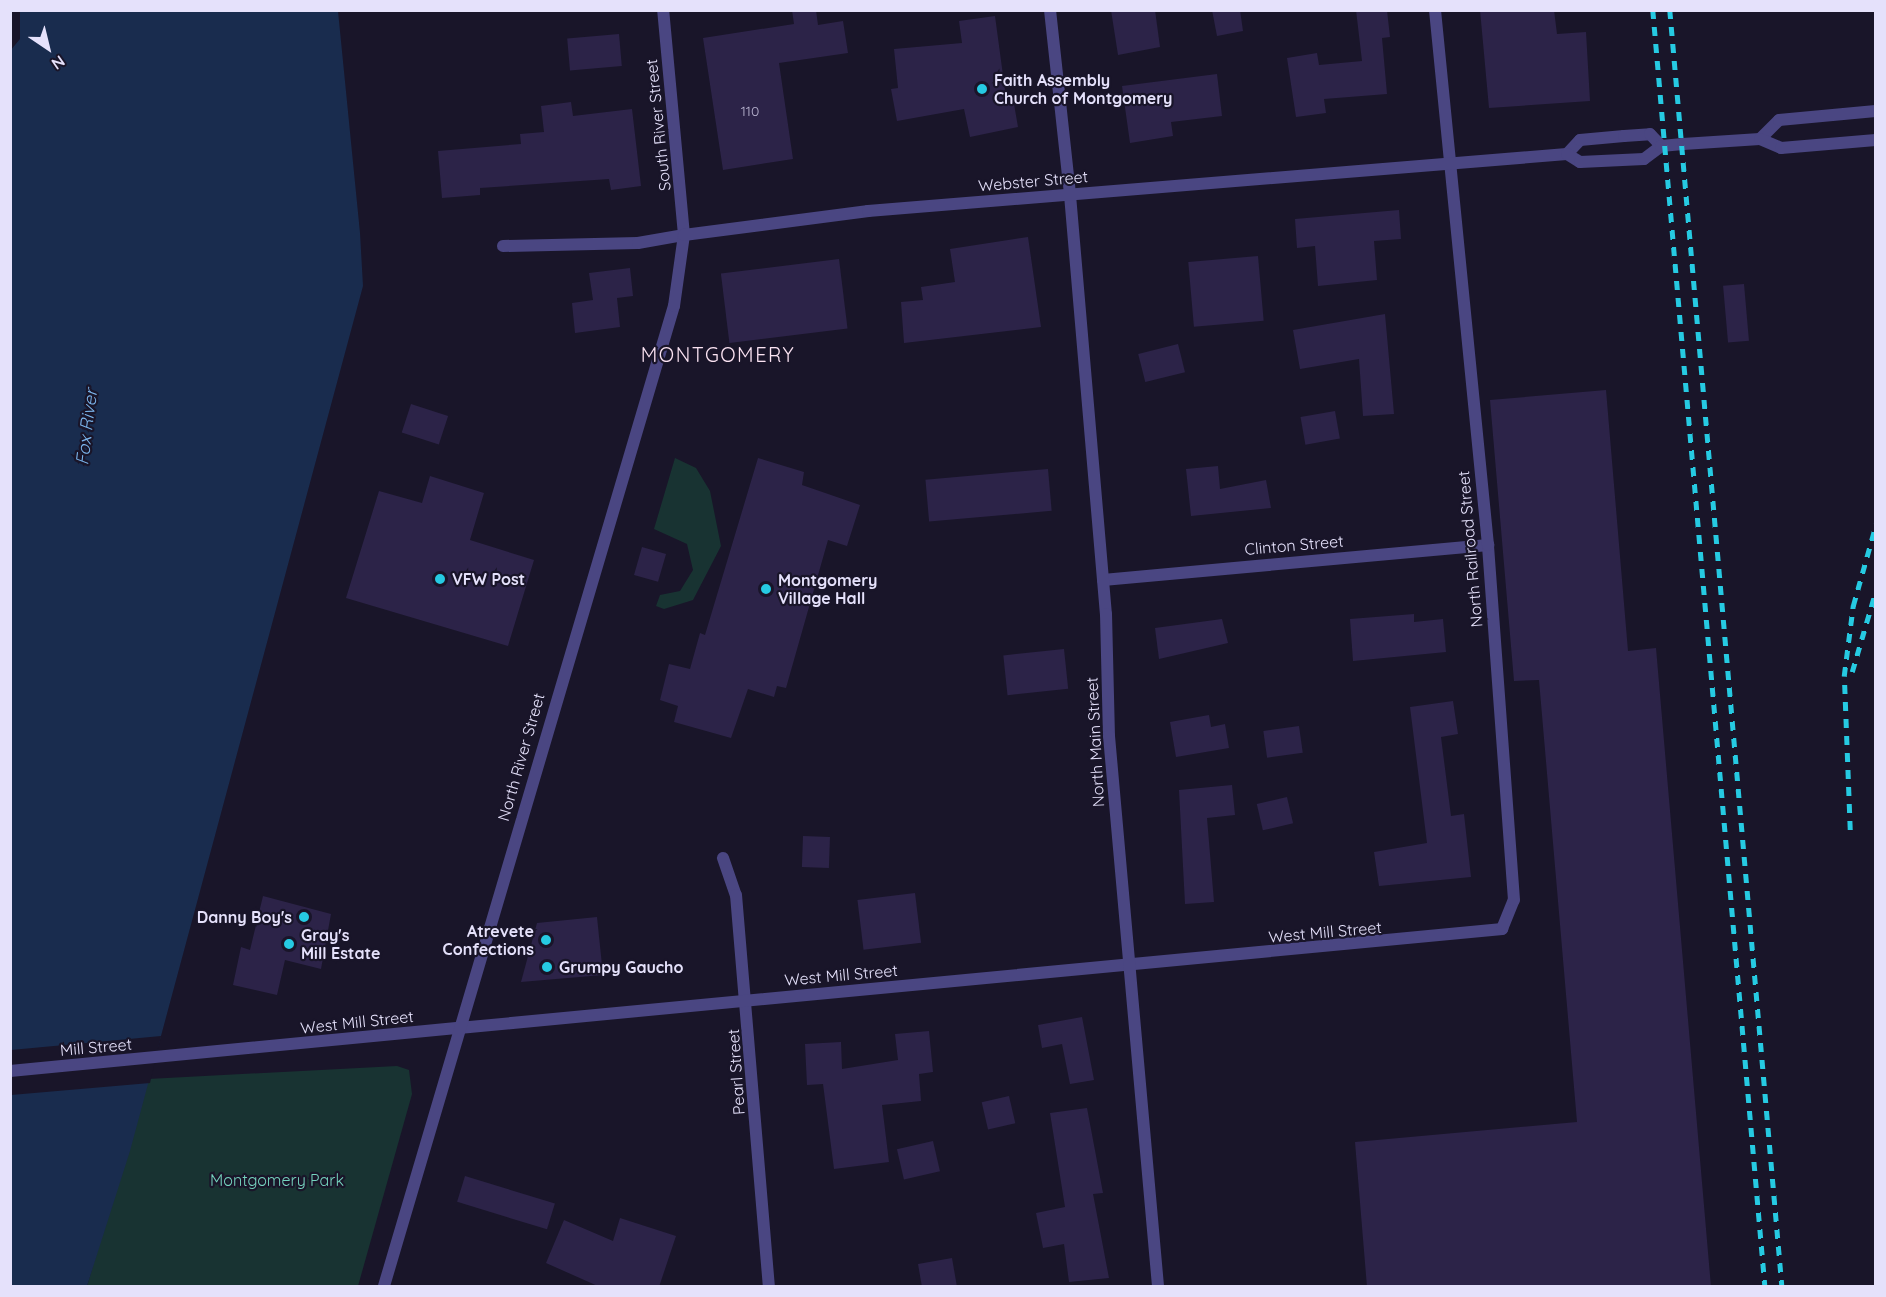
<!DOCTYPE html>
<html>
<head>
<meta charset="utf-8">
<style>
  body { margin:0 }
  #map { position:relative; width:1886px; height:1297px; overflow:hidden; background:#191529; font-family:Quicksand,sans-serif }
  div>[style] { position:absolute }
  .green>* { inset:0; background:#183332 }
  .water>* { inset:0; background:#192c4e }
  .pier>* { inset:0; background:#191529 }
  .building>* { inset:0; background:#2c2348; transform-origin:0 0 }
  .minor>* { height:12px; margin:-6px; padding:0 6px; transform-origin:6px; border-radius:6px; background:#4a4682 }
  .tertiary>* { height:12px; margin:-6px; padding:0 6px; transform-origin:6px; border-radius:6px; background:#4a4682 }
  .rail>* { height:4.5px; margin-top:-2.25px; transform-origin:0; background:repeating-linear-gradient(90deg,#26cae2 0 9px,transparent 0 17px) }
  .dots>* { width:16px; height:16px; translate:-50% -50%; box-sizing:border-box; border:3px solid #191529; border-radius:50% }
  span { translate:-50% -50%; white-space:nowrap; text-align:center; line-height:1.15; -webkit-text-stroke:4.5px #191529; paint-order:stroke }
  .number-label { font-size:14px; color:#b7b2ce }
  .number-label span { -webkit-text-stroke-width:0 }
  .poi-label { font-size:16px; color:#e5e1fb; font-weight:700 }
  .left { translate:0 -50%; text-align:left }
  .right { translate:-100% -50%; text-align:right }
  .street-label { font-size:16px; color:#e5e1fb }
  .park-label { font-size:16px; color:#75d3be }
  .water-label { font-size:18px; color:#7cb6ee; font-style:italic }
  .quarter-label { font-size:20px; color:#fbe3f2; letter-spacing:1.5px }
  .frame { position:absolute; inset:0; border:12px solid #e5e1fb; pointer-events:none }
  .north { position:absolute; left:18px; top:18px; width:60px; height:60px; -webkit-text-stroke:4px #191529; paint-order:stroke; rotate:145deg; font-size:16px; font-weight:700; line-height:24px; text-align:center; color:#e5e1fb }
  .north::after { content:''; display:block; margin:auto; width:21px; height:27px; background:#e5e1fb; clip-path:polygon(50% 0,100% 100%,50% 72%,0 100%) }
</style>
</head>
<body>
<div id="map">
  <div class="green">
    <i style="clip-path:polygon(675px 458px,696px 468px,710px 491px,721px 546px,693px 600px,664px 609px,656px 606px,660px 595px,680px 591px,693px 570px,687px 544px,654px 529px)"></i>
    <i style="clip-path:polygon(397px 1066px,409px 1070px,412px 1094px,358px 1286px,87px 1286px,148px 1079px)"></i>
  </div>
  <div class="water">
    <i style="clip-path:polygon(20px 11px,338px 11px,360px 233px,363px 286px,130px 1151px,87px 1286px,11px 1286px,10px 51px,20px 39px)"></i>
  </div>
  <div class="pier">
    <i style="clip-path:polygon(161px 1036px,150px 1083px,11px 1095px,11px 1050px)"></i>
  </div>
  <div class="building">
    <i style="clip-path:polygon(792px 10px,816px 10px,818px 25px,843px 21px,848px 53px,779px 63px,793px 159px,723px 170px,703px 38px,794px 24px)"></i>
    <i style="clip-path:polygon(1111px 10px,1155px 10px,1160px 47px,1118px 55px)"></i>
    <i style="clip-path:polygon(1212px 10px,1240px 10px,1243px 31px,1217px 36px)"></i>
    <i style="clip-path:polygon(1356px 10px,1387px 10px,1390px 37px,1382px 38px,1387px 94px,1324px 99px,1326px 113px,1296px 117px,1287px 58px,1317px 53px,1319px 65px,1362px 61px)"></i>
    <i style="clip-path:polygon(1480px 10px,1554px 10px,1557px 34px,1586px 32px,1590px 101px,1489px 108px)"></i>
    <i style="clip-path:polygon(995px 16px,1007px 105px,1014px 104px,1018px 127px,970px 137px,964px 109px,897px 121px,891px 89px,898px 88px,894px 49px,962px 43px,959px 21px)"></i>
    <i style="left:619px;top:34px;width:32px;height:52px;rotate:85deg"></i>
    <i style="clip-path:polygon(1217px 74px,1222px 116px,1171px 122px,1173px 136px,1130px 143px,1122px 86px)"></i>
    <i style="clip-path:polygon(571px 102px,573px 116px,632px 109px,641px 186px,611px 190px,609px 179px,480px 188px,480px 195px,442px 198px,438px 151px,521px 144px,520px 134px,544px 132px,541px 106px)"></i>
    <i style="clip-path:polygon(1399px 210px,1401px 239px,1374px 241px,1377px 280px,1318px 286px,1315px 246px,1297px 248px,1295px 219px)"></i>
    <i style="clip-path:polygon(1028px 237px,1041px 327px,904px 343px,901px 302px,923px 300px,921px 287px,955px 282px,950px 249px)"></i>
    <i style="left:1258px;top:256px;width:65px;height:70px;rotate:85deg"></i>
    <i style="left:839px;top:259px;width:70px;height:119px;rotate:83deg"></i>
    <i style="clip-path:polygon(630px 268px,633px 296px,617px 298px,620px 327px,575px 333px,572px 303px,593px 300px,589px 273px)"></i>
    <i style="left:1744px;top:284px;width:57px;height:21px;rotate:85deg"></i>
    <i style="clip-path:polygon(1385px 314px,1394px 414px,1363px 416px,1359px 359px,1300px 369px,1293px 330px)"></i>
    <i style="left:1178px;top:344px;width:29px;height:41px;rotate:76deg"></i>
    <i style="clip-path:polygon(1606px 390px,1628px 651px,1656px 648px,1711px 1287px,1367px 1287px,1355px 1142px,1577px 1122px,1539px 680px,1514px 681px,1490px 400px)"></i>
    <i style="left:411px;top:404px;width:39px;height:30px;rotate:18deg"></i>
    <i style="left:1335px;top:411px;width:28px;height:35px;rotate:80deg"></i>
    <i style="clip-path:polygon(758px 458px,804px 472px,802px 485px,860px 505px,847px 546px,828px 540px,786px 688px,777px 686px,774px 697px,748px 689px,731px 738px,674px 722px,678px 706px,660px 700px,669px 664px,690px 669px,700px 633px,705px 635px)"></i>
    <i style="clip-path:polygon(1218px 466px,1220px 489px,1266px 480px,1271px 508px,1191px 516px,1186px 469px)"></i>
    <i style="left:1048px;top:469px;width:42px;height:123px;rotate:85deg"></i>
    <i style="clip-path:polygon(430px 476px,484px 493px,470px 540px,534px 560px,508px 646px,346px 598px,379px 491px,422px 503px)"></i>
    <i style="left:642px;top:547px;width:25px;height:29px;rotate:16deg"></i>
    <i style="clip-path:polygon(1414px 614px,1414px 622px,1443px 619px,1446px 652px,1353px 661px,1350px 619px)"></i>
    <i style="clip-path:polygon(1222px 619px,1228px 643px,1159px 659px,1155px 628px)"></i>
    <i style="left:1064px;top:649px;width:40px;height:61px;rotate:84deg"></i>
    <i style="clip-path:polygon(1453px 701px,1458px 734px,1441px 737px,1451px 816px,1464px 814px,1471px 877px,1379px 886px,1374px 852px,1427px 843px,1410px 707px)"></i>
    <i style="clip-path:polygon(1209px 715px,1211px 727px,1225px 724px,1229px 748px,1176px 757px,1170px 722px)"></i>
    <i style="left:1299px;top:726px;width:27px;height:36px;rotate:82deg"></i>
    <i style="clip-path:polygon(1232px 785px,1235px 815px,1207px 818px,1214px 902px,1185px 904px,1179px 790px)"></i>
    <i style="left:1287px;top:797px;width:27px;height:31px;rotate:77deg"></i>
    <i style="left:803px;top:836px;width:27px;height:31px;rotate:2deg"></i>
    <i style="left:915px;top:893px;width:50px;height:58px;rotate:83deg"></i>
    <i style="clip-path:polygon(263px 896px,331px 914px,321px 969px,285px 960px,277px 995px,233px 985px,241px 947px,250px 950px)"></i>
    <i style="clip-path:polygon(597px 917px,603px 975px,521px 982px,537px 923px)"></i>
    <i style="clip-path:polygon(1082px 1017px,1094px 1080px,1070px 1084px,1062px 1044px,1042px 1048px,1038px 1025px)"></i>
    <i style="clip-path:polygon(929px 1031px,933px 1072px,919px 1074px,921px 1101px,882px 1105px,889px 1162px,834px 1169px,823px 1084px,807px 1085px,805px 1044px,841px 1042px,842px 1069px,898px 1060px,895px 1034px)"></i>
    <i style="left:1009px;top:1096px;width:28px;height:28px;rotate:77deg"></i>
    <i style="clip-path:polygon(1087px 1108px,1103px 1193px,1093px 1194px,1109px 1278px,1069px 1282px,1064px 1244px,1043px 1248px,1036px 1213px,1065px 1207px,1050px 1113px)"></i>
    <i style="left:933px;top:1141px;width:31px;height:37px;rotate:77deg"></i>
    <i style="left:465px;top:1176px;width:94px;height:27px;rotate:17deg"></i>
    <i style="clip-path:polygon(620px 1218px,676px 1236px,659px 1287px,600px 1287px,546px 1263px,564px 1220px,613px 1241px)"></i>
    <i style="clip-path:polygon(952px 1258px,957px 1287px,922px 1287px,918px 1264px)"></i>
  </div>
  <div class="minor">
    <i style="left:1050px;top:10px;width:186px;rotate:83.8deg"></i>
    <i style="left:503px;top:246px;width:135px;rotate:-1.3deg"></i>
    <i style="left:638px;top:243px;width:47px;rotate:-9.9deg"></i>
    <i style="left:684px;top:235px;width:226px;rotate:-95.3deg"></i>
    <i style="left:1103px;top:580px;width:387px;rotate:-5.2deg"></i>
    <i style="left:723px;top:858px;width:39px;rotate:71deg"></i>
    <i style="left:736px;top:895px;width:392px;rotate:85.2deg"></i>
    <i style="left:459px;top:1028px;width:1048px;rotate:-5.42deg"></i>
    <i style="left:1502px;top:929px;width:31px;rotate:-68deg"></i>
    <i style="left:1514px;top:900px;width:356px;rotate:-94.2deg"></i>
    <i style="left:1488px;top:545px;width:538px;rotate:-95.66deg"></i>
  </div>
  <div class="tertiary">
    <i style="left:1760px;top:139px;width:27px;rotate:-45deg"></i>
    <i style="left:1779px;top:120px;width:97px;rotate:-5.3deg"></i>
    <i style="left:1567px;top:154px;width:19px;rotate:-47deg"></i>
    <i style="left:1580px;top:140px;width:44px;rotate:-5.2deg"></i>
    <i style="left:1624px;top:136px;width:26px;rotate:-4deg"></i>
    <i style="left:1650px;top:134px;width:16px;rotate:47deg"></i>
    <i style="left:1070px;top:195px;width:421px;rotate:85.1deg"></i>
    <i style="left:1106px;top:614px;width:122px;rotate:88.6deg"></i>
    <i style="left:1109px;top:736px;width:552px;rotate:84.91deg"></i>
    <i style="left:10px;top:1071px;width:451px;rotate:-5.5deg"></i>
    <i style="left:384px;top:1286px;width:1022px;rotate:-73.52deg"></i>
    <i style="left:674px;top:306px;width:72px;rotate:-82deg"></i>
    <i style="left:684px;top:235px;width:186px;rotate:-7.4deg"></i>
    <i style="left:868px;top:211px;width:701px;rotate:-4.66deg"></i>
    <i style="left:1567px;top:154px;width:15px;rotate:32deg"></i>
    <i style="left:1580px;top:162px;width:64px;rotate:-2.7deg"></i>
    <i style="left:1644px;top:159px;width:21px;rotate:-37deg"></i>
    <i style="left:1661px;top:146px;width:22px;rotate:-5deg"></i>
    <i style="left:1683px;top:144px;width:77px;rotate:-3.7deg"></i>
    <i style="left:1760px;top:139px;width:23px;rotate:23deg"></i>
    <i style="left:1781px;top:148px;width:95px;rotate:-4.8deg"></i>
  </div>
  <div class="rail">
    <i style="left:1653px;top:10px;width:1281px;rotate:84.98deg"></i>
    <i style="left:1670px;top:10px;width:1281px;rotate:84.98deg"></i>
    <i style="left:1852px;top:672px;width:85px;rotate:-73.7deg"></i>
    <i style="left:1850px;top:830px;width:154px;rotate:-92.2deg"></i>
    <i style="left:1844px;top:676px;width:71px;rotate:-82.7deg"></i>
    <i style="left:1853px;top:606px;width:85px;rotate:-74.3deg"></i>
  </div>
  <div class="dots">
    <i style="left:982px;top:89px;background:#26cae2"></i>
    <i style="left:440px;top:579px;background:#26cae2"></i>
    <i style="left:766px;top:589px;background:#26cae2"></i>
    <i style="left:304px;top:917px;background:#26cae2"></i>
    <i style="left:546px;top:940px;background:#26cae2"></i>
    <i style="left:289px;top:944px;background:#26cae2"></i>
    <i style="left:547px;top:967px;background:#26cae2"></i>
  </div>
  <div class="number-label">
    <span style="left:750px;top:111px">110</span>
  </div>
  <div class="poi-label">
    <span class="left" style="left:994px;top:89px">Faith Assembly<br>Church of Montgomery</span>
    <span class="left" style="left:452px;top:579px">VFW Post</span>
    <span class="left" style="left:778px;top:589px">Montgomery<br>Village Hall</span>
    <span class="right" style="left:292px;top:917px">Danny Boy's</span>
    <span class="right" style="left:534px;top:940px">Atrevete<br>Confections</span>
    <span class="left" style="left:301px;top:944px">Gray's<br>Mill Estate</span>
    <span class="left" style="left:559px;top:967px">Grumpy Gaucho</span>
  </div>
  <div class="street-label">
    <span style="left:658px;top:125px;rotate:-96deg">South River Street</span>
    <span style="left:1033px;top:181px;rotate:-5deg">Webster Street</span>
    <span style="left:1294px;top:545px;rotate:-5deg">Clinton Street</span>
    <span style="left:1470px;top:549px;rotate:-95deg">North Railroad Street</span>
    <span style="left:1095px;top:742px;rotate:-93deg">North Main Street</span>
    <span style="left:521px;top:757px;rotate:-74deg">North River Street</span>
    <span style="left:1325px;top:932px;rotate:-5deg">West Mill Street</span>
    <span style="left:841px;top:975px;rotate:-5deg">West Mill Street</span>
    <span style="left:357px;top:1022px;rotate:-6deg">West Mill Street</span>
    <span style="left:96px;top:1047px;rotate:-5deg">Mill Street</span>
    <span style="left:736px;top:1072px;rotate:-94deg">Pearl Street</span>
  </div>
  <div class="park-label">
    <span style="left:277px;top:1180px">Montgomery Park</span>
  </div>
  <div class="water-label">
    <span style="left:87px;top:427px;rotate:-83deg">Fox River</span>
  </div>
  <div class="quarter-label">
    <span style="left:718px;top:354px">MONTGOMERY</span>
  </div>
  <div class="frame"></div>
  <div class="north">N</div>
</div>
</body>
</html>
